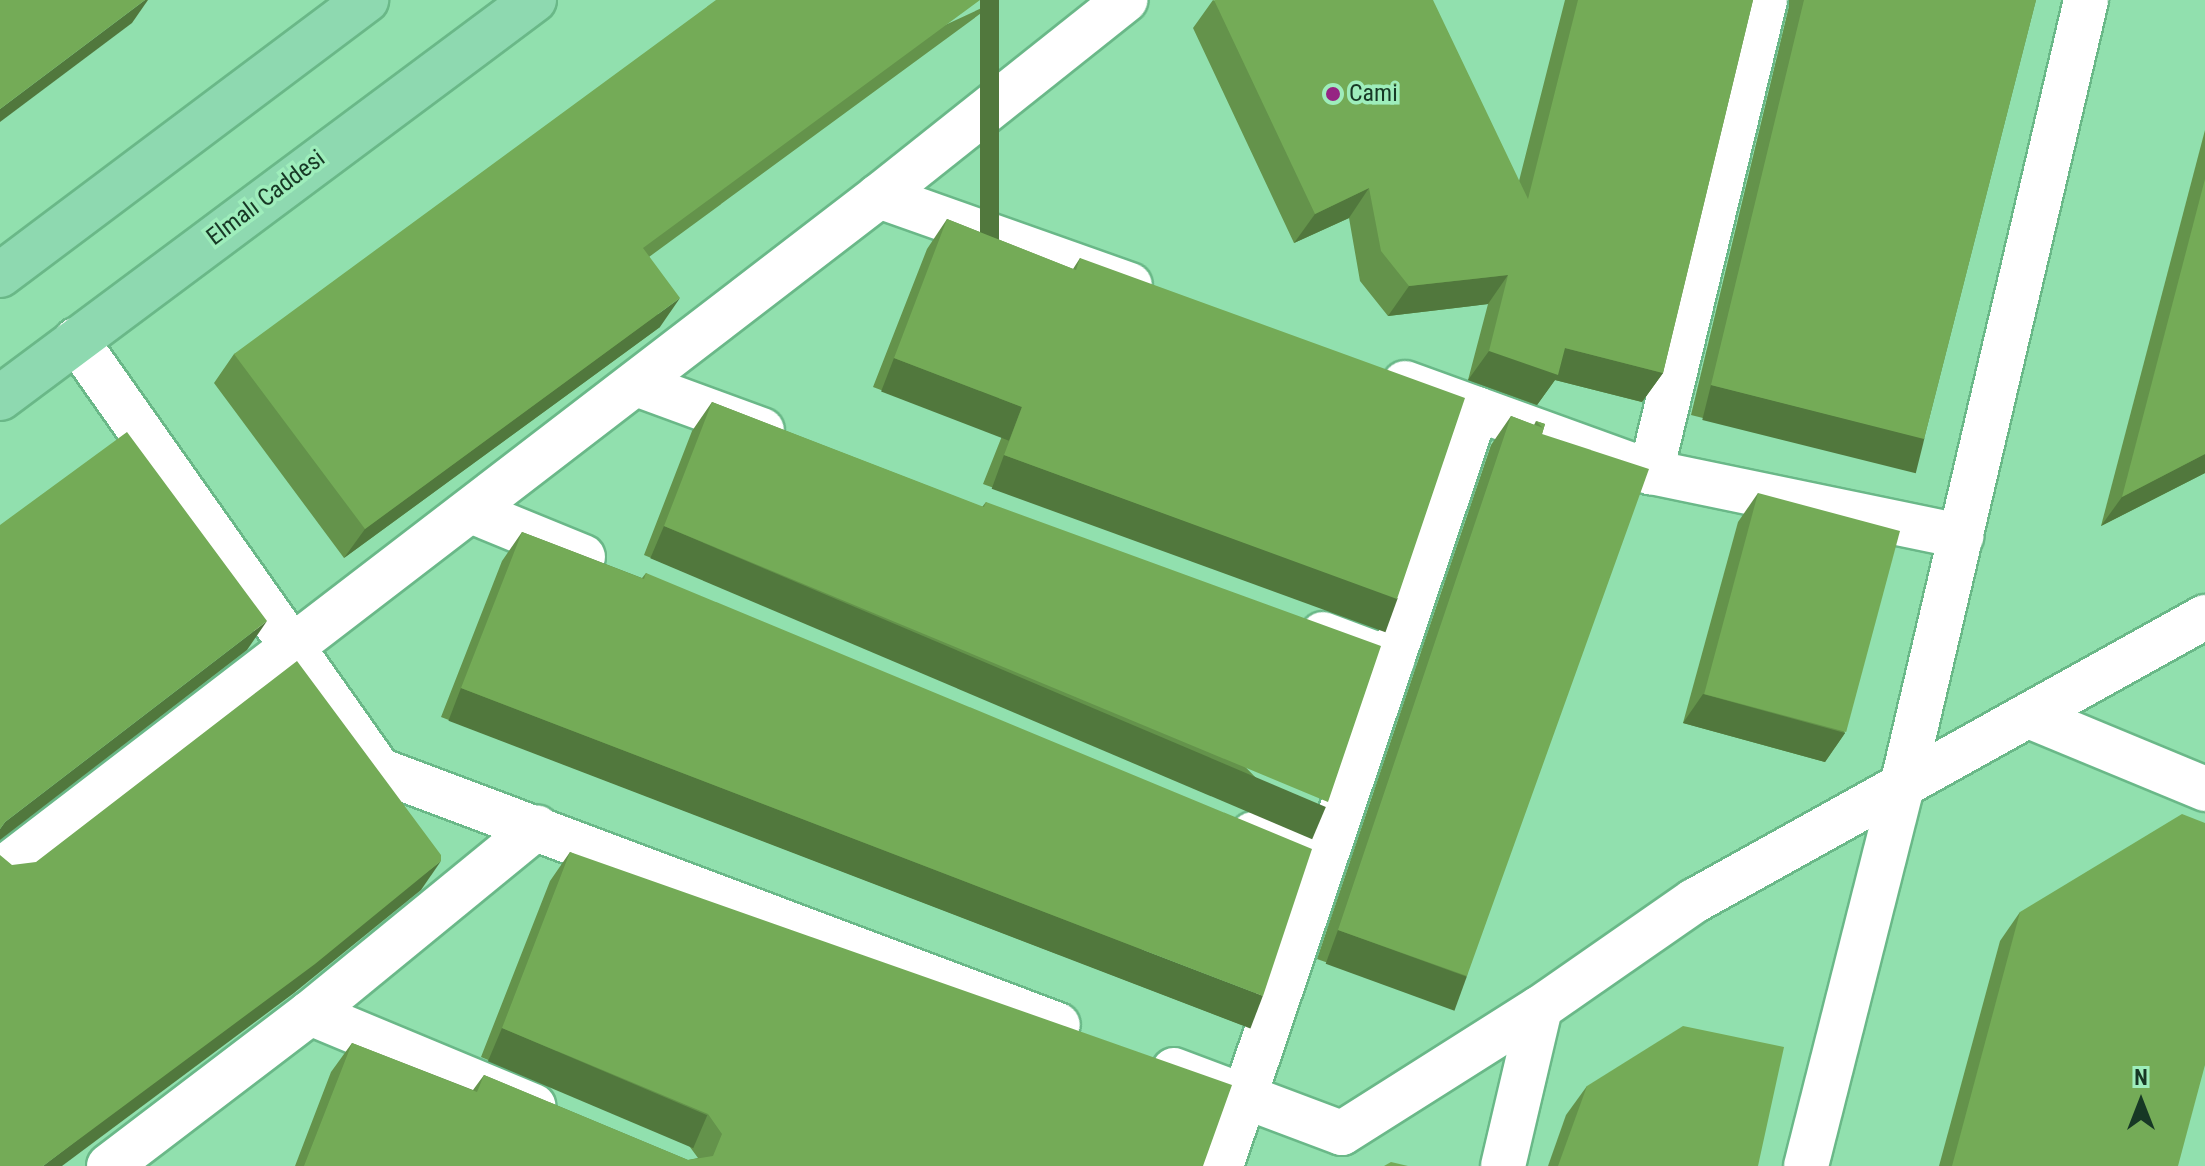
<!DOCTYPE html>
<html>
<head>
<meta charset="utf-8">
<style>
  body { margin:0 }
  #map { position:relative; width:2205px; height:1166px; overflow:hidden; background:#91e0ae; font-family:"Roboto Condensed",sans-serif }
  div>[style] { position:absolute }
  .roads { filter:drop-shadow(2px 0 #6ab888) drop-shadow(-2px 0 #6ab888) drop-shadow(0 2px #6ab888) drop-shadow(0 -2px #6ab888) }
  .minor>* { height:44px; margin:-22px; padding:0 22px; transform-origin:22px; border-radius:22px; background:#fff }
  .major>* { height:44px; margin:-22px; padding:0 22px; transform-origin:22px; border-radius:22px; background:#8ed9b0 }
  .wall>* { inset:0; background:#64934b }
  .shaded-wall>* { inset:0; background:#51783d; transform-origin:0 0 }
  .building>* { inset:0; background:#74ab57; transform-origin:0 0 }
  .dots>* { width:22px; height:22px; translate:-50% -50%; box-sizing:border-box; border:4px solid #9eedbb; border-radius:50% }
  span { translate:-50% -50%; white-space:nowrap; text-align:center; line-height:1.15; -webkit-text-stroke:7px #9eedbb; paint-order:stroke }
  .poi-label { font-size:24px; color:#173825 }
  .left { translate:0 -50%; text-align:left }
  .street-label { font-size:24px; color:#173825 }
  .north { position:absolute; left:2101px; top:1062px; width:80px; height:80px; -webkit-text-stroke:6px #9eedbb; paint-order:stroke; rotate:0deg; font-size:22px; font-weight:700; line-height:32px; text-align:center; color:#173825 }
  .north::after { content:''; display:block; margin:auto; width:28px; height:36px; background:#173825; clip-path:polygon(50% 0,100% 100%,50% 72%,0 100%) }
</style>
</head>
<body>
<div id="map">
  <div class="roads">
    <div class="minor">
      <i style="left:1765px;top:0;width:486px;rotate:103.6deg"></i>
      <i style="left:1651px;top:472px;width:317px;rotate:11.7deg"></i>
      <i style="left:879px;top:196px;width:266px;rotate:19.5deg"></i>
      <i style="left:76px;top:340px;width:526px;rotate:54.83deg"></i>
      <i style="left:379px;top:770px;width:725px;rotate:20.58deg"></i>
      <i style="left:1405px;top:383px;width:262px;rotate:19.9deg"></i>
      <i style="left:636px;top:384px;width:134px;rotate:20.1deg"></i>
      <i style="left:471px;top:511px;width:121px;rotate:22.3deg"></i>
      <i style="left:1323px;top:634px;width:74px;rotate:20.6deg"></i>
      <i style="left:2029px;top:716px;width:191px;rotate:22.5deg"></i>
      <i style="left:1253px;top:834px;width:76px;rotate:23.2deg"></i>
      <i style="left:0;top:871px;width:1108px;rotate:-37.52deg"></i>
      <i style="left:879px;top:196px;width:315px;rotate:-38.5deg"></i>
      <i style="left:310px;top:1013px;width:242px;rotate:22.6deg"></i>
      <i style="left:1174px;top:1070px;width:179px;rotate:20.6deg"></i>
      <i style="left:1342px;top:1133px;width:234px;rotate:-32.3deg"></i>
      <i style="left:1540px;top:1008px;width:188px;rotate:-34.8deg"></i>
      <i style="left:1694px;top:901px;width:585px;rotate:-29.06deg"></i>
      <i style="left:109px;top:1166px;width:253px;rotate:-37.3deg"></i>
      <i style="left:310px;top:1013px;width:293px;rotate:-39.3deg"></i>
      <i style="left:1221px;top:1166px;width:799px;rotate:-71.32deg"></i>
      <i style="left:1503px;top:1166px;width:162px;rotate:-76.8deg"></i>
      <i style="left:1806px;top:1166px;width:392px;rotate:-75.8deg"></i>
      <i style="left:1902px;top:786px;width:807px;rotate:-76.82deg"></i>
    </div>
    <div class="major">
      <i style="left:0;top:275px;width:458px;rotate:-36.9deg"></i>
      <i style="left:0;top:398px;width:666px;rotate:-36.7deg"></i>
    </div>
  </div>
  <div class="wall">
    <i style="clip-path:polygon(999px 0,649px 257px,660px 327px,344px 558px,214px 383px,234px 354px)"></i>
    <i style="clip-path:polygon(1213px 0,1519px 181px,1565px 0,1753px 0,1663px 373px,1642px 402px,1555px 380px,1537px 405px,1468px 380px,1488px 304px,1388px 316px,1360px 281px,1349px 218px,1294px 243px,1193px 28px)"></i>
    <i style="clip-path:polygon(1789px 0,2036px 0,1924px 439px,1903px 469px,1691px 415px,1789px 6px)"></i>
    <i style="clip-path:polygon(2205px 130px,2205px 473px,2101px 526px)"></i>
    <i style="clip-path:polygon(947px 219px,1073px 269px,1080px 258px,1397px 599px,1377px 628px,983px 484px,1002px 436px,873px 387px,927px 249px)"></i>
    <i style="clip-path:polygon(712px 402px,982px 507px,986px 502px,1308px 831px,644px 555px,692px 431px)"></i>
    <i style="clip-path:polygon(1511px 416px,1534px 425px,1536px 421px,1545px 424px,1542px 434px,1467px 976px,1447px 1005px,1317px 959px,1491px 445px)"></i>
    <i style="clip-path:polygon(1758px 493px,1845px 733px,1825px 762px,1683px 723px,1738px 522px)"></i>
    <i style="clip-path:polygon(522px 532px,642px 578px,646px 573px,1242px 1025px,441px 717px,502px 561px)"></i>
    <i style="clip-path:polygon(570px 852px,1203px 1166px,295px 1166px,331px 1072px,352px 1043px,473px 1090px,484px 1075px,688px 1160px,698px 1158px,687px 1143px,481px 1057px,550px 881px)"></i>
    <i style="clip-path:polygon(2020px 912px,2178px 1166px,1939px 1166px,2000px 941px)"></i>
    <i style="clip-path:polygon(1587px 1086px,1758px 1166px,1548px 1166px,1566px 1115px)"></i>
  </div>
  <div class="shaded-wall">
    <i style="clip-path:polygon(145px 0,148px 0,132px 23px,0 122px,0 109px)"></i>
    <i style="left:980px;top:0;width:19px;height:418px"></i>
    <i style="clip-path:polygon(1369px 188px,1349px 218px,1294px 243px,1315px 214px)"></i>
    <i style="clip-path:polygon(1508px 275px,1488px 304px,1388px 316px,1409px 286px)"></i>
    <i style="clip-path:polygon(680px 298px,660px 327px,344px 558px,365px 529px)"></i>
    <i style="clip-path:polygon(1565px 348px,1663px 373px,1642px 402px,1555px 380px,1537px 405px,1468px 380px,1489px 351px)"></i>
    <i style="left:894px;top:358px;width:137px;height:36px;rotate:21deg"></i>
    <i style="left:1711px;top:385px;width:220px;height:36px;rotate:14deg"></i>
    <i style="clip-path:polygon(2205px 454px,2205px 473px,2101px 526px,2122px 497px)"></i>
    <i style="left:1004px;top:455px;width:419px;height:36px;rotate:20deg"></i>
    <i style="left:664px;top:526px;width:719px;height:35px;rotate:23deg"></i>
    <i style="clip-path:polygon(267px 621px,247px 650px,0 840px,0 829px,5px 822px)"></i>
    <i style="left:461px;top:688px;width:859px;height:35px;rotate:21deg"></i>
    <i style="clip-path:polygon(1703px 694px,1845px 733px,1825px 762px,1683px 723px)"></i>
    <i style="clip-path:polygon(441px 861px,421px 890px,294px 993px,62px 1166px,43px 1166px)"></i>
    <i style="left:1338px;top:930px;width:137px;height:36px;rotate:20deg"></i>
    <i style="left:502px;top:1028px;width:223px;height:36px;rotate:23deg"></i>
  </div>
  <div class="building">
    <i style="clip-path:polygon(0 0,145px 0,0 109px)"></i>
    <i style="clip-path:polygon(716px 0,980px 0,643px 248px,680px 298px,365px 529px,234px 354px)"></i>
    <i style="clip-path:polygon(1214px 0,1433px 0,1528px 199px,1578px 0,1753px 0,1663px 373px,1565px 348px,1558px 375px,1489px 351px,1508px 275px,1409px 286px,1381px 251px,1369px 188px,1315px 214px)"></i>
    <i style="clip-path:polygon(1804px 0,2036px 0,1924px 439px,1711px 385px)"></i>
    <i style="clip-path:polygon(2205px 179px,2205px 454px,2122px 497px)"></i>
    <i style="clip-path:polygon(947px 219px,1076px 270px,1080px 258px,1465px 398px,1397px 599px,1004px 455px,1022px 407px,894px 358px)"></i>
    <i style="clip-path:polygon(712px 402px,984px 507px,986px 502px,1381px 646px,1328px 802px,664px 526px)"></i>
    <i style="clip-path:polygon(1511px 416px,1543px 428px,1536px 421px,1545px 424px,1542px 434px,1649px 469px,1467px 976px,1338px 930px)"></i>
    <i style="clip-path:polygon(127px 432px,267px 621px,5px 822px,0 829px,0 525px)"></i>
    <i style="left:1758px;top:493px;width:147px;height:208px;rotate:15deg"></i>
    <i style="clip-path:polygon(522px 532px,644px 579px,646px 573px,1312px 849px,1263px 996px,461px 688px)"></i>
    <i style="clip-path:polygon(297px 661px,441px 855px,441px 861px,315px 964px,43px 1166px,0 1166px,0 855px,12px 865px,36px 862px)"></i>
    <i style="clip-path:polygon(2182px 814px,2205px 823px,2205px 1065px,2178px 1166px,1952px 1166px,2020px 912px)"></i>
    <i style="clip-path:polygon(570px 852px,1232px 1085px,1203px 1166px,304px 1166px,352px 1043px,477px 1092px,484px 1075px,688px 1160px,713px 1156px,722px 1134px,708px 1114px,502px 1028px)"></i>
    <i style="clip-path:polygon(1683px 1026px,1784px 1047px,1758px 1166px,1558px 1166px,1587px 1086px)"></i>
    <i style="clip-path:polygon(1391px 1162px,1408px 1166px,1384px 1166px)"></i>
  </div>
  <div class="dots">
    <i style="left:1333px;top:94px;background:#962483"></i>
  </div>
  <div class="poi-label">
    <span class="left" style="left:1349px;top:94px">Cami</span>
  </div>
  <div class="street-label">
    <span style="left:266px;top:198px;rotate:-37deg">Elmalı Caddesi</span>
  </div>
  <div class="north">N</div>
</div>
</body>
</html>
